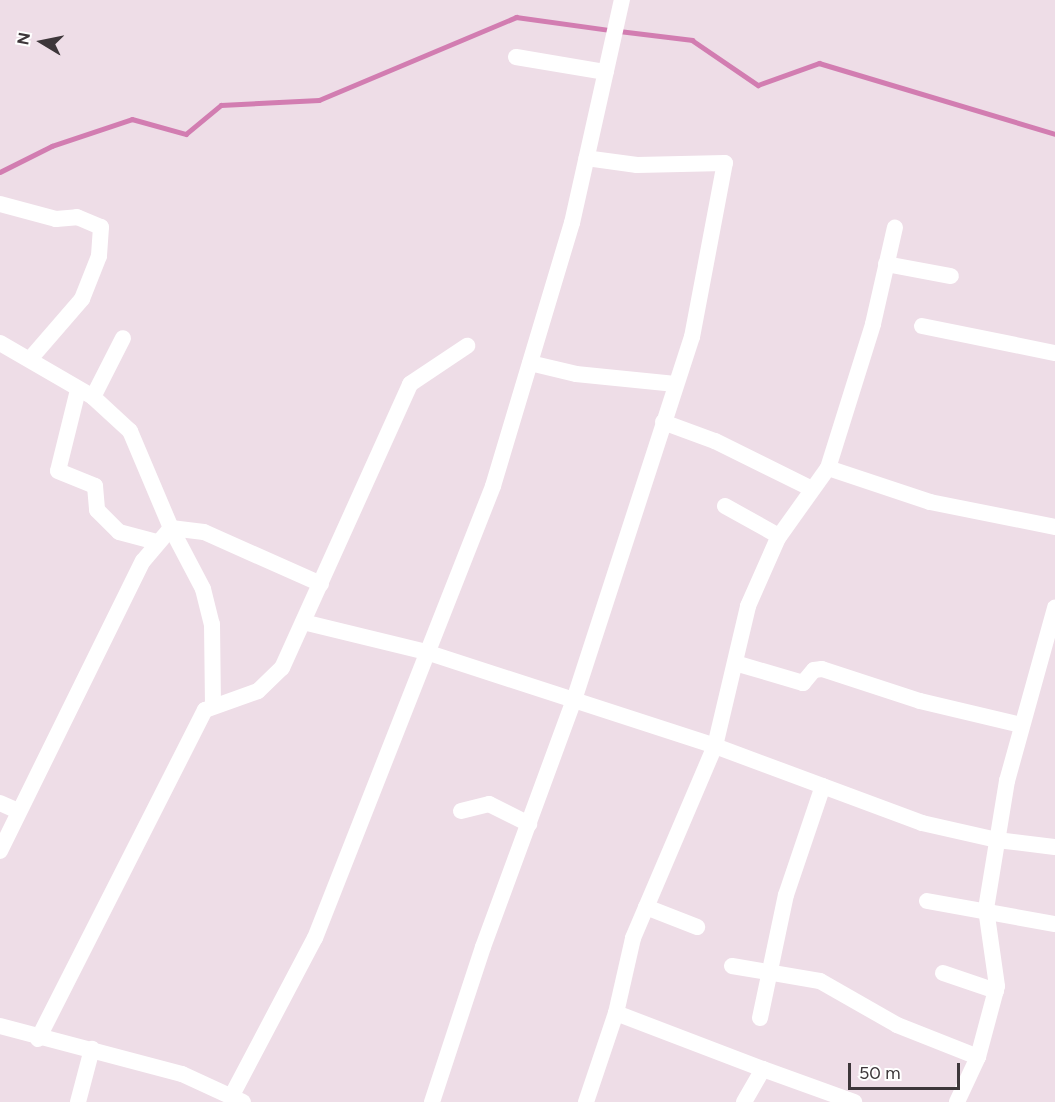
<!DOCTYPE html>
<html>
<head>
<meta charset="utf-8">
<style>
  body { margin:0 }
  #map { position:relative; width:1055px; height:1102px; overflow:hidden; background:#eedde7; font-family:Figtree,sans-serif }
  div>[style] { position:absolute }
  .stream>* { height:4.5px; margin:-2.25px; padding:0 2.25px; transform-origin:2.25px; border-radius:2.25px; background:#d27db1 }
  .minor>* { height:16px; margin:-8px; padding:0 8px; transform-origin:8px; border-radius:8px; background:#fff }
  span { translate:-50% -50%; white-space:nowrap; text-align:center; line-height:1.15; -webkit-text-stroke:5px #fff; paint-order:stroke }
  .north { position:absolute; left:12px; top:12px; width:60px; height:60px; -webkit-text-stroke:4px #fff; paint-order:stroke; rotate:280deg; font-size:16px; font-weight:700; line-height:24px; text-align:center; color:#3d363a }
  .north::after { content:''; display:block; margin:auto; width:21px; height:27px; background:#3d363a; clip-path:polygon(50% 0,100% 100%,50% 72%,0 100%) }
  .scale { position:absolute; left:848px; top:1063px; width:112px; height:27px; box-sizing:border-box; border:3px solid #3d363a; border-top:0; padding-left:8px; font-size:18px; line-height:21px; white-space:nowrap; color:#3d363a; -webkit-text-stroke:4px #fff; paint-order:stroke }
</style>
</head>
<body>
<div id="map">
  <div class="stream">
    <i style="left:619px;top:31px;width:74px;rotate:7deg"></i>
    <i style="left:692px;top:40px;width:80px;rotate:34.3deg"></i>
    <i style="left:758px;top:85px;width:65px;rotate:-19.8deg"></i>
    <i style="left:819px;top:63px;width:246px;rotate:16.7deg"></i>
    <i style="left:0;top:172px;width:58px;rotate:-26.6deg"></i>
    <i style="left:52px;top:146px;width:84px;rotate:-18.6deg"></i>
    <i style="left:132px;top:119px;width:56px;rotate:15.5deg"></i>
    <i style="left:186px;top:134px;width:45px;rotate:-39.6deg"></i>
    <i style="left:221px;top:105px;width:98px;rotate:-2.9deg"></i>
    <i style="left:319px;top:100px;width:214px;rotate:-22.8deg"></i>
    <i style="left:516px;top:17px;width:95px;rotate:7.9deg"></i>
  </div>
  <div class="minor">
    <i style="left:516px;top:57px;width:91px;rotate:9.5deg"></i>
    <i style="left:0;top:204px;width:58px;rotate:15deg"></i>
    <i style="left:56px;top:219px;width:21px;rotate:-5deg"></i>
    <i style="left:77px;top:217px;width:26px;rotate:23deg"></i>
    <i style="left:101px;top:227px;width:29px;rotate:94deg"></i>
    <i style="left:99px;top:256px;width:46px;rotate:111.6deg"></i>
    <i style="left:82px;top:299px;width:79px;rotate:130.9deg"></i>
    <i style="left:886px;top:264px;width:66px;rotate:10.5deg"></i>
    <i style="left:922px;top:326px;width:136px;rotate:11.5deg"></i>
    <i style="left:0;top:343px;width:108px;rotate:30.1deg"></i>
    <i style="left:93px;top:397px;width:50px;rotate:42.6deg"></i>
    <i style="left:130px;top:431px;width:105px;rotate:67.1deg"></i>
    <i style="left:171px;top:528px;width:69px;rotate:62.3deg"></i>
    <i style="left:203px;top:589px;width:36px;rotate:76deg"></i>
    <i style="left:212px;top:624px;width:80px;rotate:89.3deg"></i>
    <i style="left:530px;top:363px;width:47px;rotate:13.4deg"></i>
    <i style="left:576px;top:374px;width:100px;rotate:5.7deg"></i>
    <i style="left:78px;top:390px;width:83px;rotate:103.9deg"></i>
    <i style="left:58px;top:471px;width:40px;rotate:22deg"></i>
    <i style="left:95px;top:486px;width:24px;rotate:85deg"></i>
    <i style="left:97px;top:510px;width:31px;rotate:45deg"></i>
    <i style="left:119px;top:532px;width:38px;rotate:15deg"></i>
    <i style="left:93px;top:397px;width:66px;rotate:-63deg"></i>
    <i style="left:663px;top:422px;width:55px;rotate:20.1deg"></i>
    <i style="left:715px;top:441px;width:108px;rotate:26.3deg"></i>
    <i style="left:828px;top:468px;width:108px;rotate:18.4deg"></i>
    <i style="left:930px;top:502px;width:127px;rotate:11.3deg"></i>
    <i style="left:725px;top:506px;width:62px;rotate:29.1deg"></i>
    <i style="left:303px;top:622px;width:127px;rotate:13.7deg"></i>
    <i style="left:426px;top:652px;width:304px;rotate:18deg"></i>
    <i style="left:715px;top:746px;width:221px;rotate:20.4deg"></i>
    <i style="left:922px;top:823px;width:77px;rotate:12.8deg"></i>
    <i style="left:997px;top:840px;width:58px;rotate:6.9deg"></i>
    <i style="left:735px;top:663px;width:71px;rotate:16.4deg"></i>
    <i style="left:803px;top:683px;width:17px;rotate:-50deg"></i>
    <i style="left:814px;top:670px;width:8px;rotate:-7deg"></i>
    <i style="left:822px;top:669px;width:103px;rotate:18.1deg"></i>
    <i style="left:920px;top:701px;width:104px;rotate:13.4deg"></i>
    <i style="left:0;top:803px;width:20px;rotate:24deg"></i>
    <i style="left:461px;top:811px;width:29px;rotate:-14deg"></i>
    <i style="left:489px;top:804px;width:45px;rotate:26.6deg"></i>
    <i style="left:0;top:851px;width:323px;rotate:-63.8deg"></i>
    <i style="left:143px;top:561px;width:43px;rotate:-49.7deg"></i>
    <i style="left:171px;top:528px;width:33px;rotate:7deg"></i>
    <i style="left:204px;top:532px;width:128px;rotate:24deg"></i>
    <i style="left:927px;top:901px;width:130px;rotate:10.2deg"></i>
    <i style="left:646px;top:907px;width:55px;rotate:21.4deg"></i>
    <i style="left:732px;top:966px;width:89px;rotate:9.7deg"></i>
    <i style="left:820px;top:981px;width:89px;rotate:29.7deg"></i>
    <i style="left:897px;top:1025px;width:87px;rotate:21.6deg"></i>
    <i style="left:943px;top:973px;width:56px;rotate:18.8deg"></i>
    <i style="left:616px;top:1013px;width:157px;rotate:20.9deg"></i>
    <i style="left:760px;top:1018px;width:126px;rotate:-78.1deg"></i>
    <i style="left:786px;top:895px;width:115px;rotate:-71.3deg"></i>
    <i style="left:0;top:1026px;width:188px;rotate:14.8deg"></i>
    <i style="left:182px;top:1074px;width:67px;rotate:24.7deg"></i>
    <i style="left:38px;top:1039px;width:369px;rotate:-63.1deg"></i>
    <i style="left:205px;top:710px;width:56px;rotate:-19.7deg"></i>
    <i style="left:258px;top:691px;width:33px;rotate:-44deg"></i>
    <i style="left:282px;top:668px;width:312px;rotate:-65.7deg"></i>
    <i style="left:410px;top:384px;width:69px;rotate:-33.7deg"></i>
    <i style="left:231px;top:1097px;width:180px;rotate:-62.2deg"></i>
    <i style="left:315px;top:938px;width:486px;rotate:-68.5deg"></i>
    <i style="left:493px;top:486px;width:275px;rotate:-73.3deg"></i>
    <i style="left:572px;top:223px;width:229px;rotate:-77.4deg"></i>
    <i style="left:78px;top:1102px;width:55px;rotate:-75.2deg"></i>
    <i style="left:432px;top:1102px;width:163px;rotate:-71.8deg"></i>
    <i style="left:483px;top:947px;width:260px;rotate:-69.8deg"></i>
    <i style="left:573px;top:703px;width:385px;rotate:-72deg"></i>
    <i style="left:692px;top:337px;width:177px;rotate:-79.3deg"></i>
    <i style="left:725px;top:163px;width:88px;rotate:178.7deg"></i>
    <i style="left:637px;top:165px;width:51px;rotate:-172.2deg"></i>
    <i style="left:586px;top:1102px;width:94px;rotate:-71.4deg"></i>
    <i style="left:616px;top:1013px;width:77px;rotate:-77.2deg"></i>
    <i style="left:633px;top:938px;width:209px;rotate:-66.9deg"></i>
    <i style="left:715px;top:746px;width:144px;rotate:-76.7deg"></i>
    <i style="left:748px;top:606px;width:74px;rotate:-66.2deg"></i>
    <i style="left:778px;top:538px;width:86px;rotate:-54.5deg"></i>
    <i style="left:828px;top:468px;width:151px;rotate:-72.6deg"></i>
    <i style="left:873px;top:324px;width:99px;rotate:-77.2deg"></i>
    <i style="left:744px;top:1102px;width:38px;rotate:-60deg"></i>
    <i style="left:763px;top:1069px;width:97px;rotate:19.9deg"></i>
    <i style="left:957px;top:1102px;width:50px;rotate:-65deg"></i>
    <i style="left:978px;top:1057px;width:73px;rotate:-75deg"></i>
    <i style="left:997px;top:986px;width:78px;rotate:-98.1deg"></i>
    <i style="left:986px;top:909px;width:130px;rotate:-80.7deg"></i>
    <i style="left:1007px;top:781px;width:180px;rotate:-74.5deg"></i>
  </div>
  <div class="north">N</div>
  <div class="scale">50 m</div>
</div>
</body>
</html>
